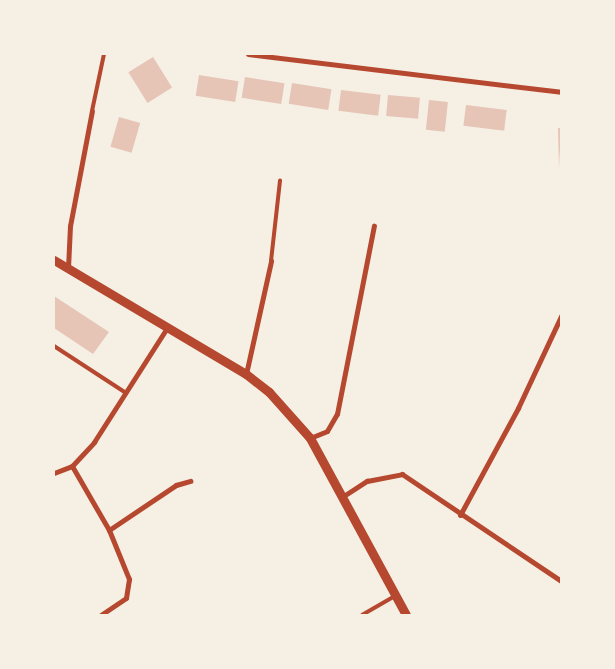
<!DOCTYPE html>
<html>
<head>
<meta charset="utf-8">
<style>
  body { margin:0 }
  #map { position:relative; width:615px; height:669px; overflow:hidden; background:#f6efe4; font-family:"Fira Sans",sans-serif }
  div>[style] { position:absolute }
  .building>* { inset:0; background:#e6c5b7; transform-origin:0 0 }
  .service>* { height:4px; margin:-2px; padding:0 2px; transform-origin:2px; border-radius:2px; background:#b5482f }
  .minor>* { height:5px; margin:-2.5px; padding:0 2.5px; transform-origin:2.5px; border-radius:2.5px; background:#b5482f }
  .tertiary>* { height:9px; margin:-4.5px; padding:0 4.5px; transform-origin:4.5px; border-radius:4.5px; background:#b5482f }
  span { translate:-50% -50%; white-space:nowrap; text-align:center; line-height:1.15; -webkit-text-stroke:5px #f6efe4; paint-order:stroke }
  .frame { position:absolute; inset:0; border:55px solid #f6efe4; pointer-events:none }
</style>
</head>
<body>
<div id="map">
  <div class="building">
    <i style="left:153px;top:57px;width:36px;height:29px;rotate:58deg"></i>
    <i style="left:199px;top:75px;width:40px;height:21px;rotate:9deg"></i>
    <i style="left:245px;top:77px;width:40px;height:21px;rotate:9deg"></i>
    <i style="left:292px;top:83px;width:40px;height:21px;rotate:9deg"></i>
    <i style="left:341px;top:90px;width:40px;height:21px;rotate:7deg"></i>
    <i style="left:388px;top:95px;width:32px;height:21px;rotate:5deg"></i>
    <i style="left:429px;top:100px;width:19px;height:30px;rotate:6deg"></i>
    <i style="left:466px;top:105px;width:41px;height:21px;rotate:7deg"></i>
    <i style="left:119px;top:117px;width:22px;height:31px;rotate:16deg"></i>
    <i style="clip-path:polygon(558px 128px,561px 128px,559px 168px)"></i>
    <i style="clip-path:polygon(54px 296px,109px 332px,93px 354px,54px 328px)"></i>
  </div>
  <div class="service">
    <i style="left:92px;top:111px;width:58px;rotate:-78.1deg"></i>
    <i style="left:271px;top:261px;width:81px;rotate:-83.6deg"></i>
    <i style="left:54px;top:346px;width:86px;rotate:33.1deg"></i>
    <i style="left:362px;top:615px;width:38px;rotate:-30deg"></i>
  </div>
  <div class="minor">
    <i style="left:248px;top:54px;width:315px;rotate:6.9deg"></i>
    <i style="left:68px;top:268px;width:42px;rotate:-87.3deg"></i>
    <i style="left:70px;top:226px;width:117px;rotate:-79.2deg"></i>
    <i style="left:246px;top:374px;width:116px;rotate:-77.5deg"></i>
    <i style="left:310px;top:438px;width:18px;rotate:-22deg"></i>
    <i style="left:327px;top:431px;width:20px;rotate:-60deg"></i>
    <i style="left:337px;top:414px;width:192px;rotate:-78.9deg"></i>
    <i style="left:72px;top:466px;width:74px;rotate:60deg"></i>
    <i style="left:109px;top:530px;width:53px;rotate:67.8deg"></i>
    <i style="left:129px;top:579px;width:19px;rotate:99deg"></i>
    <i style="left:126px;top:598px;width:30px;rotate:146deg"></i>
    <i style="left:54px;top:473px;width:19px;rotate:-21deg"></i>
    <i style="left:72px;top:466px;width:33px;rotate:-47deg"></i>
    <i style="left:94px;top:442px;width:135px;rotate:-57.4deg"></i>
    <i style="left:342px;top:497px;width:30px;rotate:-33deg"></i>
    <i style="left:367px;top:481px;width:36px;rotate:-11deg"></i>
    <i style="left:402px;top:474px;width:192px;rotate:33.9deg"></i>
    <i style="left:460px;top:515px;width:122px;rotate:-61.5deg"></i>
    <i style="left:518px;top:408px;width:102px;rotate:-64.9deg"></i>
    <i style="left:109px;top:530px;width:81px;rotate:-33.9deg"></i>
    <i style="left:176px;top:485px;width:15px;rotate:-16deg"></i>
  </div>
  <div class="tertiary">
    <i style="left:54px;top:260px;width:223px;rotate:30.7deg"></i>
    <i style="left:246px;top:374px;width:29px;rotate:38deg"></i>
    <i style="left:269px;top:392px;width:62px;rotate:48.3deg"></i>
    <i style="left:310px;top:438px;width:201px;rotate:61.5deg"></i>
  </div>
  <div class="frame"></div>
</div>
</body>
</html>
